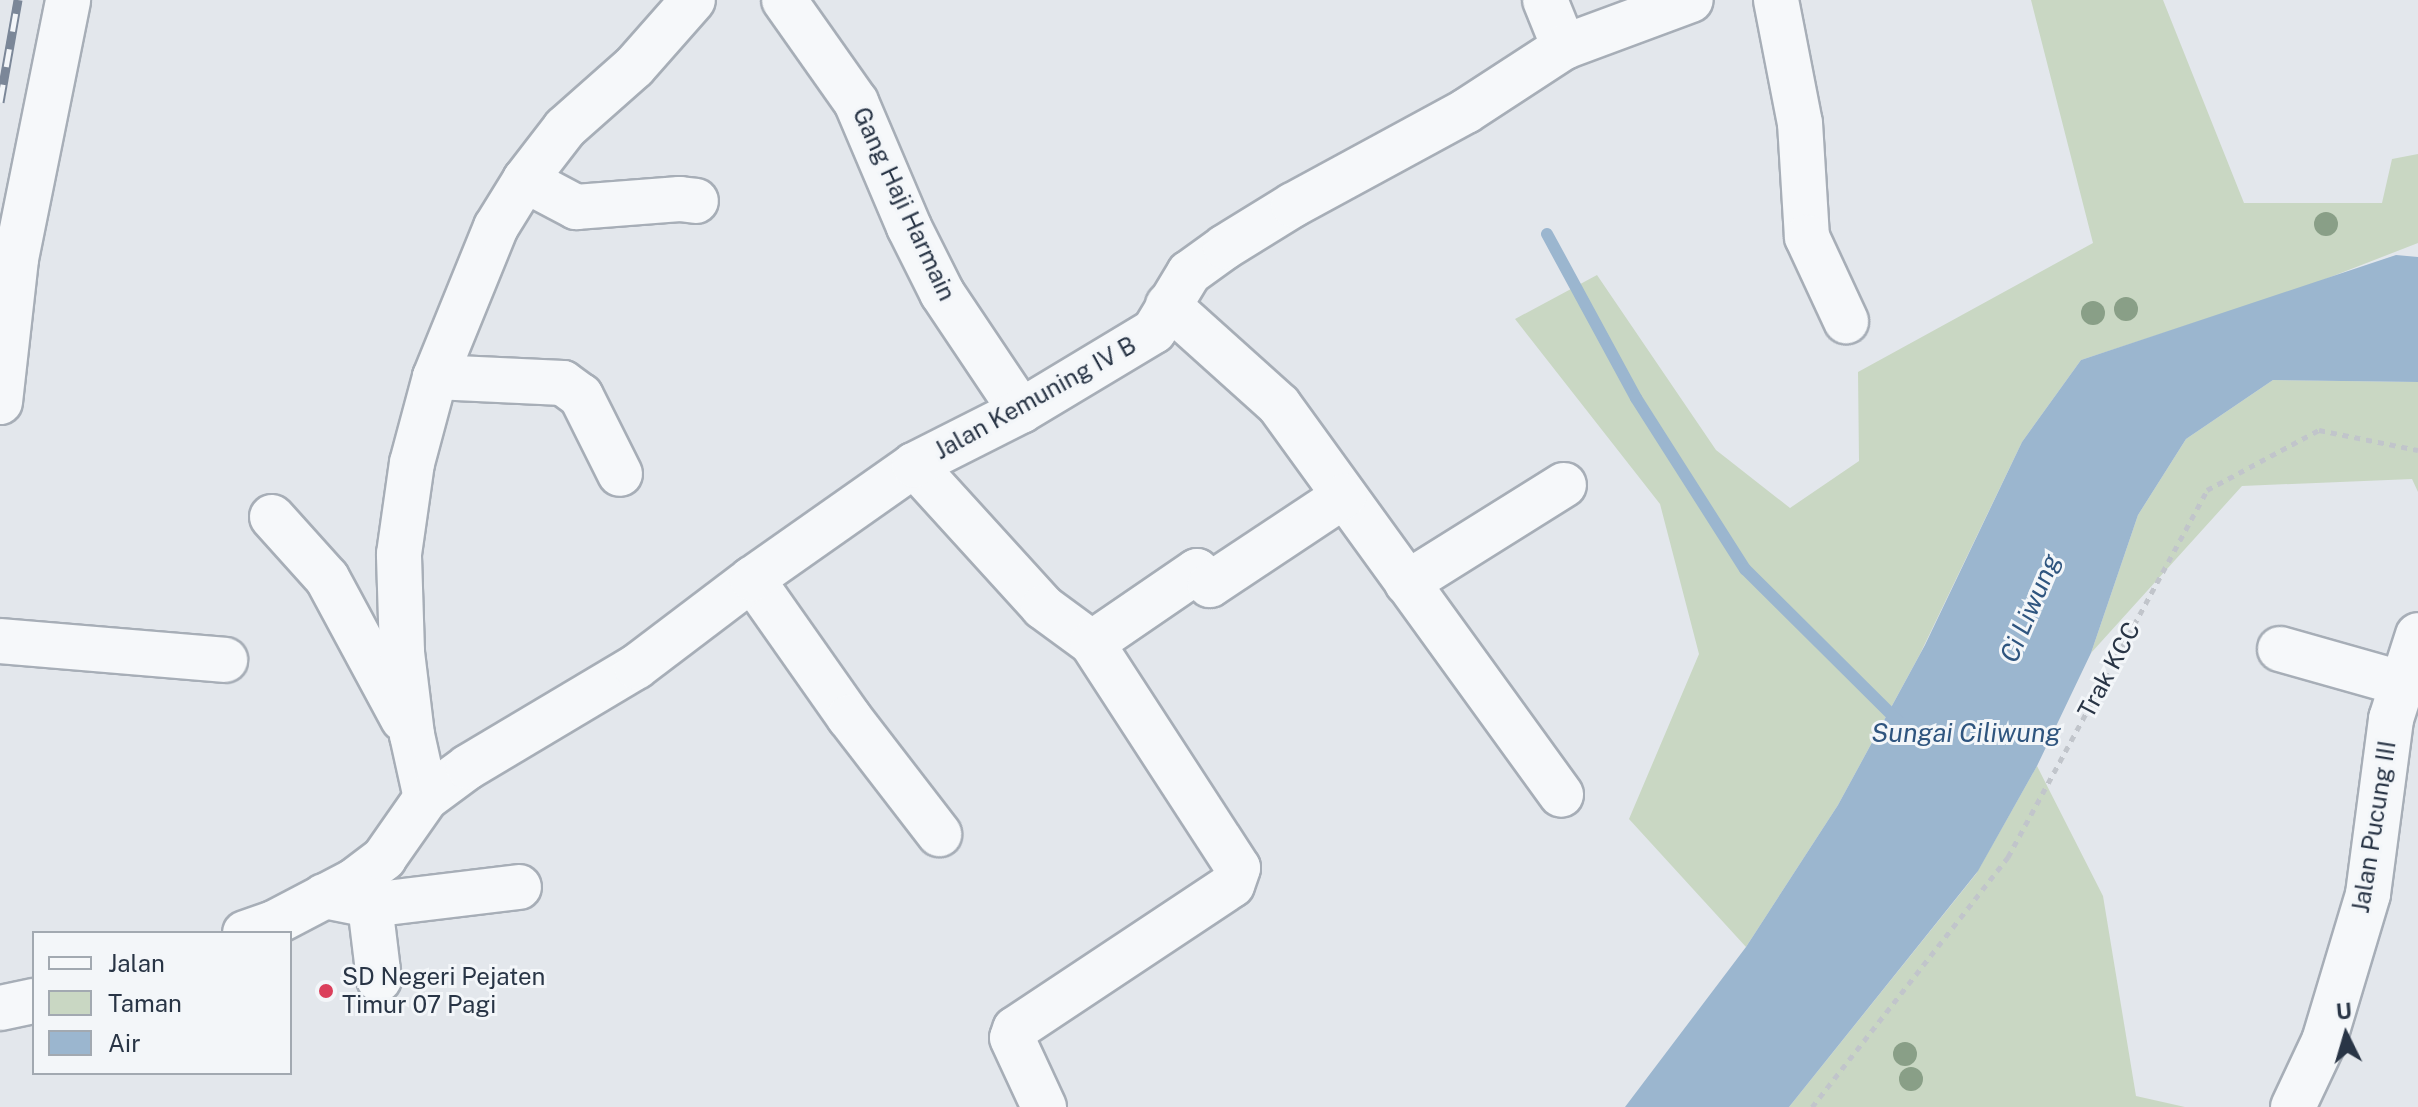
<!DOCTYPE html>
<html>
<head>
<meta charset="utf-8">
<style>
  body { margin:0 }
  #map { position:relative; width:2418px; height:1107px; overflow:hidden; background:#e3e7ec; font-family:"Public Sans",sans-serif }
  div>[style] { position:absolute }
  .green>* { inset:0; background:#c9d7c3 }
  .water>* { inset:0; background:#9bb6cf }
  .stream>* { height:12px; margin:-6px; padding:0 6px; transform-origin:6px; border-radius:6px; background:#9bb6cf }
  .path>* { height:5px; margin-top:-2.5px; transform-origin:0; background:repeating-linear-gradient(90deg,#c1c5cb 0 6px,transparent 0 12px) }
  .roads { filter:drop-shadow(2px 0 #a7aeb7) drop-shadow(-2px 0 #a7aeb7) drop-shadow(0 2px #a7aeb7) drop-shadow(0 -2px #a7aeb7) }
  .minor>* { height:44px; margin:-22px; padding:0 22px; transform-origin:22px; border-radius:22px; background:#f6f8fa }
  .rail>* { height:9px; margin-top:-4.5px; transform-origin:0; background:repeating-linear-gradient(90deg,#f3f6f9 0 18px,#7b8798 0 36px); box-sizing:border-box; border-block:2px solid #7b8798 }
  .trees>* { width:24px; height:24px; margin:-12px; border-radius:50%; background:#899f87 }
  .dots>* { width:22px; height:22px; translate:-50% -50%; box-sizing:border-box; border:4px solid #f3f6f9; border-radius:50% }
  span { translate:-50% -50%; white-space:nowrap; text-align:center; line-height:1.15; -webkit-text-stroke:6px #f3f6f9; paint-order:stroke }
  .street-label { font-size:24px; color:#293546 }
  .poi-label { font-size:24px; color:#293546 }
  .left { translate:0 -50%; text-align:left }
  .water-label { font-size:26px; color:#2f557f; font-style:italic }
  .legend { position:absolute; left:32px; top:931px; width:260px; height:144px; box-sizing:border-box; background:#f3f6f9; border:2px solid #a2a9b1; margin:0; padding:10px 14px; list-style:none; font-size:24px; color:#293546 }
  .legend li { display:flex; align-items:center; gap:16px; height:40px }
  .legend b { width:40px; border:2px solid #a2a9b1 }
  .north { position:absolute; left:2306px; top:995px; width:80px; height:80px; -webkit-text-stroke:6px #f3f6f9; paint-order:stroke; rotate:355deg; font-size:22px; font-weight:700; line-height:32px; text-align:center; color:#293546 }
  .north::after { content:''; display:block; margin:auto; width:28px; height:36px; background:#293546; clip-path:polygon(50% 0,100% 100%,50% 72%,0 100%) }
</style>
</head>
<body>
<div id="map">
  <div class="green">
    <i style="clip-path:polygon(2031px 0,2163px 0,2244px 203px,2382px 203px,2392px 159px,2418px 154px,2418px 243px,2310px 285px,2081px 360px,2022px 442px,1920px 654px,1838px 805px,1746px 947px,1629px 819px,1699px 654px,1660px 504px,1515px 319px,1597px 275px,1716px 450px,1790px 508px,1859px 461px,1858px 372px,2093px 243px)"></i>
    <i style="clip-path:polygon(2273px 380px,2418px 382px,2418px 492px,2412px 479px,2242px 486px,2091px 653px,2138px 515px,2186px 439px)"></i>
    <i style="clip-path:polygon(2037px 766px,2103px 896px,2136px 1096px,2185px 1107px,1789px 1107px,1976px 874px)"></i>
  </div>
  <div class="water">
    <i style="clip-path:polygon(2396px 255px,2418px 257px,2418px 382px,2273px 380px,2186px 439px,2138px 515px,2091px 653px,2037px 766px,1978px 871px,1789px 1107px,1625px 1107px,1746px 947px,1838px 805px,1925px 645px,2022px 442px,2081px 360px)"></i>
  </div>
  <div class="stream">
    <i style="left:1547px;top:234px;width:187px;rotate:61.5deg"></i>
    <i style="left:1636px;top:398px;width:203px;rotate:57.5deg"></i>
    <i style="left:1745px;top:569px;width:216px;rotate:44.8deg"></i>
  </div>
  <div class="path">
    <i style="left:1812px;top:1107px;width:318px;rotate:-51.9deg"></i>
    <i style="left:2008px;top:857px;width:417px;rotate:-61.5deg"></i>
    <i style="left:2207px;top:490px;width:127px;rotate:-28.2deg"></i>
    <i style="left:2319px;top:430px;width:101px;rotate:11.4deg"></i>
  </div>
  <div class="roads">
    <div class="minor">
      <i style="left:784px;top:0;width:125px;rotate:54.8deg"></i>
      <i style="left:856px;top:102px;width:136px;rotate:67deg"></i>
      <i style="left:909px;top:227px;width:74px;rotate:63.4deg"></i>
      <i style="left:942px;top:293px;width:142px;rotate:56.2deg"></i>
      <i style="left:1545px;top:0;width:51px;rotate:68deg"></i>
      <i style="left:1776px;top:0;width:125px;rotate:79deg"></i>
      <i style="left:1800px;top:123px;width:114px;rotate:86.5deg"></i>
      <i style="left:1807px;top:237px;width:93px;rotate:65.1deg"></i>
      <i style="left:525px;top:180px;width:58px;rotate:27.9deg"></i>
      <i style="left:576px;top:207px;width:104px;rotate:-4.4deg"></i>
      <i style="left:680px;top:199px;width:16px;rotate:7deg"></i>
      <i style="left:1168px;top:305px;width:149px;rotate:42deg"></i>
      <i style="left:1279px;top:405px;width:481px;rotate:54.1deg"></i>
      <i style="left:435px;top:377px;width:128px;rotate:2.7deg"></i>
      <i style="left:563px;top:383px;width:22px;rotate:36deg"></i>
      <i style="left:581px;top:396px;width:87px;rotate:63.4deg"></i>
      <i style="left:0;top:402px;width:144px;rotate:-83.6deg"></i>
      <i style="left:16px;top:259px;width:264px;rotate:-78.6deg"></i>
      <i style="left:914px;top:465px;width:192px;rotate:47.7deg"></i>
      <i style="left:1043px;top:607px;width:61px;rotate:36.3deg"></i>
      <i style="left:1092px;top:643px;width:268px;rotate:57deg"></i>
      <i style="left:1238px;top:868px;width:18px;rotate:109deg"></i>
      <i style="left:1232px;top:885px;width:260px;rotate:146.4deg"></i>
      <i style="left:1015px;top:1029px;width:9px;rotate:108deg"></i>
      <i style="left:1012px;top:1038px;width:76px;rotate:65.1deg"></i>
      <i style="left:272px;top:517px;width:82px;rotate:48deg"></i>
      <i style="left:327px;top:578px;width:160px;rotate:61.7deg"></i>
      <i style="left:752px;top:579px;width:169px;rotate:54.9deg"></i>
      <i style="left:849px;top:717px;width:148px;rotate:52.4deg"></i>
      <i style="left:1407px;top:583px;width:185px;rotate:-32deg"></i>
      <i style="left:0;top:641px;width:226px;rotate:4.8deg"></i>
      <i style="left:1092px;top:643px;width:127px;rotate:-34.4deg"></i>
      <i style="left:1197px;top:571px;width:19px;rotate:47deg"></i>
      <i style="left:1210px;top:585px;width:161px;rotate:-33.6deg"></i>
      <i style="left:2280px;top:649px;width:129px;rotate:15.8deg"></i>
      <i style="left:426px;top:798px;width:65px;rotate:-102.5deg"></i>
      <i style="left:412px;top:735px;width:84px;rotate:-96.9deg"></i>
      <i style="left:402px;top:652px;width:98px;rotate:-91.8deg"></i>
      <i style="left:399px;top:554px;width:92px;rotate:-81.9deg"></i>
      <i style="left:412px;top:463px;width:89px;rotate:-75deg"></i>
      <i style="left:435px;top:377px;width:162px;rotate:-67.9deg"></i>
      <i style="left:496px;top:227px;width:55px;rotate:-58.3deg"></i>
      <i style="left:525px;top:180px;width:66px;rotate:-52.4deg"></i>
      <i style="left:565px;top:128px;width:92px;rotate:-41.5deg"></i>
      <i style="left:634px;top:67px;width:89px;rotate:-48.6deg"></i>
      <i style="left:324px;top:896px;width:47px;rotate:11.1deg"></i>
      <i style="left:370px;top:905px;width:150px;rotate:-6.9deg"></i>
      <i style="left:370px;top:905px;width:75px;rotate:83.1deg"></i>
      <i style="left:245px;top:933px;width:31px;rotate:-19deg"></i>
      <i style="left:274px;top:923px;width:90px;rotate:-27.7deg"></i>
      <i style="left:354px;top:881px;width:38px;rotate:-37deg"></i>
      <i style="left:384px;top:858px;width:73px;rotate:-55deg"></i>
      <i style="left:426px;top:798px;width:52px;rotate:-36.4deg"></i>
      <i style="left:468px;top:767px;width:196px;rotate:-30.8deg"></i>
      <i style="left:636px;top:667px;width:146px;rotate:-37.2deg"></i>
      <i style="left:752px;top:579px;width:198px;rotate:-35.1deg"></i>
      <i style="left:914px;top:465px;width:120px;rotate:-26.8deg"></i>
      <i style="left:1021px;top:411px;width:155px;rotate:-31deg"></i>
      <i style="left:1154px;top:331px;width:68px;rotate:-58.9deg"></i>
      <i style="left:1189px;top:273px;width:44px;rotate:-35.8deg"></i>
      <i style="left:1225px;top:247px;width:80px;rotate:-31.7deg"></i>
      <i style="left:1293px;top:205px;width:197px;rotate:-28.5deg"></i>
      <i style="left:1466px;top:111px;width:117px;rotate:-33.1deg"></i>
      <i style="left:1564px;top:47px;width:135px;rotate:-20.3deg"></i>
      <i style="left:0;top:1008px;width:35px;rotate:-12deg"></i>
      <i style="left:2293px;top:1107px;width:73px;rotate:-64.8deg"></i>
      <i style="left:2324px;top:1041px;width:153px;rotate:-73.3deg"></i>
      <i style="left:2368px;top:894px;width:177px;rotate:-82.5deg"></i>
      <i style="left:2391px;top:719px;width:88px;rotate:-72.2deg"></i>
    </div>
  </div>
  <div class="rail">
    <i style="left:0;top:102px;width:104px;rotate:-80deg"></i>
  </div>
  <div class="trees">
    <i style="left:2326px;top:224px"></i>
    <i style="left:2126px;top:309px"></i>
    <i style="left:2093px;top:313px"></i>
    <i style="left:1905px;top:1054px"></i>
    <i style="left:1911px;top:1079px"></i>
  </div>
  <div class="dots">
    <i style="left:326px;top:991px;background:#db3f5b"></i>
  </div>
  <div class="street-label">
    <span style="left:904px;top:204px;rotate:65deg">Gang Haji Harmain</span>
    <span style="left:1035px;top:398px;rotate:-29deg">Jalan Kemuning IV B</span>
    <span style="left:2109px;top:670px;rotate:-62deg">Trak KCC</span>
    <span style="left:2374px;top:827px;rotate:-81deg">Jalan Pucung III</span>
  </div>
  <div class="poi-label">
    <span class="left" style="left:342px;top:991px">SD Negeri Pejaten<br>Timur 07 Pagi</span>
  </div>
  <div class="water-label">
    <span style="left:2030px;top:608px;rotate:-67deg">Ci Liwung</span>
    <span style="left:1966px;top:733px">Sungai Ciliwung</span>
  </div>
  <ul class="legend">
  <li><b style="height:10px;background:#f6f8fa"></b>Jalan</li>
  <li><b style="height:22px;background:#c9d7c3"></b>Taman</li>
  <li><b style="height:22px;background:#9bb6cf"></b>Air</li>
  </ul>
  <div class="north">U</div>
</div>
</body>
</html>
